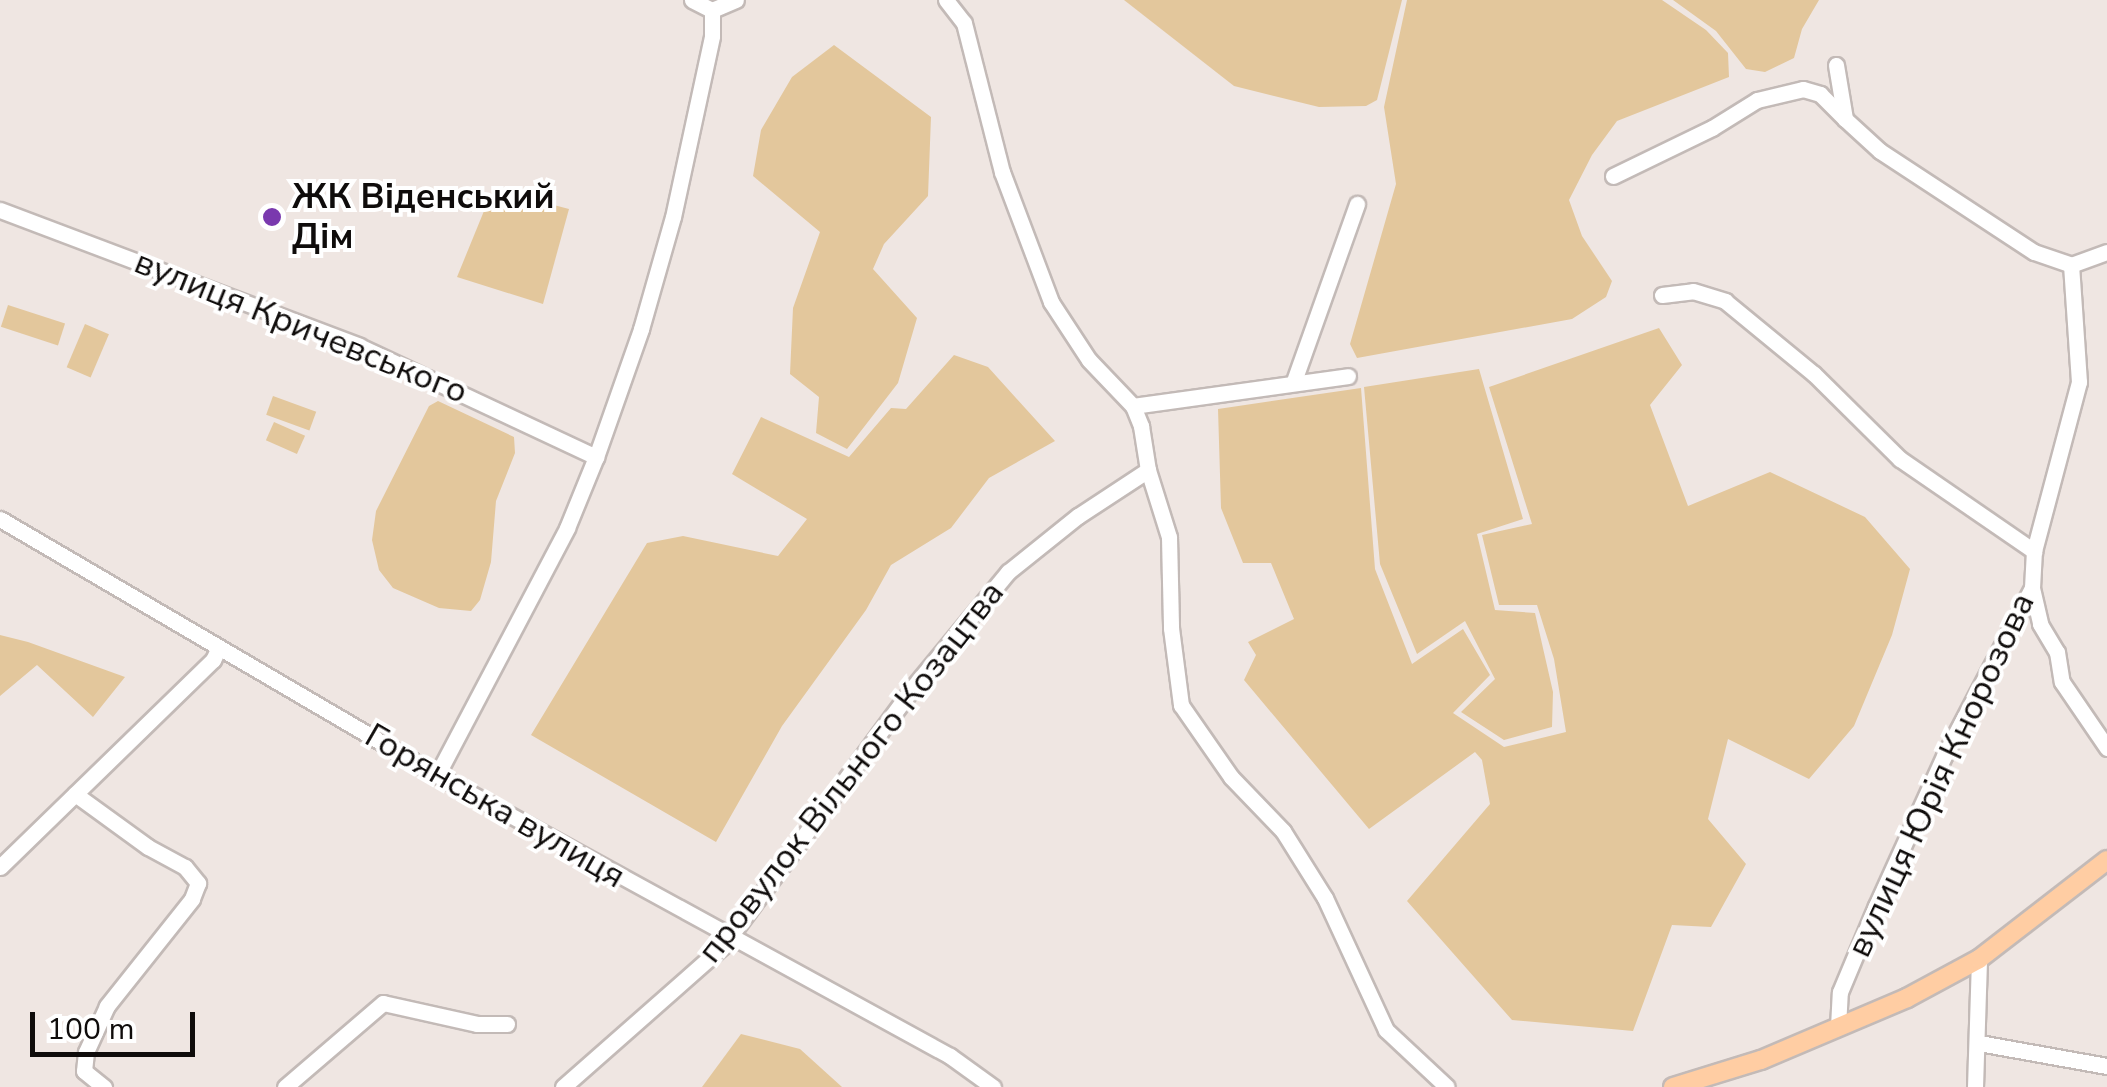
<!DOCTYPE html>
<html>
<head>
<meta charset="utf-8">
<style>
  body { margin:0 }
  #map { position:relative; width:2107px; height:1087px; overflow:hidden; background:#efe6e2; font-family:"Nunito Sans",sans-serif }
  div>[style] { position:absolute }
  .green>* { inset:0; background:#e3c79c; transform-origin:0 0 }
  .roads { filter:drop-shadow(2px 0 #c3bab7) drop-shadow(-2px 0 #c3bab7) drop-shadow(0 2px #c3bab7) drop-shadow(0 -2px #c3bab7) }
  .minor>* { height:15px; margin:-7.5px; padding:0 7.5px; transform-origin:7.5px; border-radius:7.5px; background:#fff }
  .major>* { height:18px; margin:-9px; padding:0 9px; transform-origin:9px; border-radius:9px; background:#ffcda3 }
  .dots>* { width:28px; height:28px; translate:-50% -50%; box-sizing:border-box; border:5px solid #fff; border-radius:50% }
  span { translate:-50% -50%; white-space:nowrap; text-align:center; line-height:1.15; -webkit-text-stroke:8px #fff; paint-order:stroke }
  .poi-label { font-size:35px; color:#0f0c0b; font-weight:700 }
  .left { translate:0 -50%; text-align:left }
  .street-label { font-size:35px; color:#0f0c0b }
  .scale { position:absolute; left:30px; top:1012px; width:165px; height:45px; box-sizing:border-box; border:5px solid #0f0c0b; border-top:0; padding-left:12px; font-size:30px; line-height:35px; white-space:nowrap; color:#0f0c0b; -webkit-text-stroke:8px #fff; paint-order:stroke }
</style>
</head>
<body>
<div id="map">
  <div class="green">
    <i style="clip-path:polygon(1124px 0,1402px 0,1377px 100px,1366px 106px,1319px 107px,1234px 86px)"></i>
    <i style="clip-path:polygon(1407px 0,1662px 0,1706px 30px,1728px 53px,1729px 77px,1617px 121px,1592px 155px,1569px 200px,1582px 236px,1612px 281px,1606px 297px,1572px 319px,1357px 358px,1350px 344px,1396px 184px,1384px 107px)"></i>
    <i style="clip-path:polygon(1673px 0,1819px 0,1802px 29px,1794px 58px,1765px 72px,1746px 69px,1716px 31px)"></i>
    <i style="clip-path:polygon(834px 45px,931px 117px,928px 196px,884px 244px,873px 269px,917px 318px,898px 383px,847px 449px,816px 433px,819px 397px,790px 374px,793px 308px,820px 232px,753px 176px,761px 130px,792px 77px)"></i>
    <i style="clip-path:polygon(493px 189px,569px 209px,543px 304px,457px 277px)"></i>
    <i style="left:8px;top:305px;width:60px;height:23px;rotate:18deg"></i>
    <i style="left:85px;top:324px;width:26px;height:47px;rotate:23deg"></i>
    <i style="clip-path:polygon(1659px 328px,1682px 365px,1650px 405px,1688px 506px,1770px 472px,1865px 517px,1910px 569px,1892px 635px,1854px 726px,1809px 779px,1728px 739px,1708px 819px,1746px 864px,1711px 927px,1672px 925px,1633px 1031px,1512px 1020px,1407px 901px,1490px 804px,1482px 760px,1475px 752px,1369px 829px,1244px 680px,1256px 655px,1248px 642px,1294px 619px,1271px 563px,1243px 563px,1221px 508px,1218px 409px,1361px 388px,1375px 569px,1412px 664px,1463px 629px,1490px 675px,1453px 713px,1504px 747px,1566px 732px,1554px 659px,1537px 605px,1499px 605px,1482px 535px,1532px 524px,1489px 387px)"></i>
    <i style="clip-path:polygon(954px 355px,988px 367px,1055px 441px,989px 478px,951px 528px,891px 565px,866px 610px,782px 726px,716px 842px,531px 735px,647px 543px,683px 536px,778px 556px,807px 519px,732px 474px,761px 417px,849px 457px,891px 408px,906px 409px)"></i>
    <i style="clip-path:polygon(1479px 369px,1523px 519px,1477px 534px,1495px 610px,1535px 613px,1553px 692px,1552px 727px,1504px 740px,1461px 712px,1495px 679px,1465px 621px,1417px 654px,1380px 564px,1364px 387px)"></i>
    <i style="left:273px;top:396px;width:46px;height:20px;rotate:20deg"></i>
    <i style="clip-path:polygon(438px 401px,514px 437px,515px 453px,496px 501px,491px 562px,480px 600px,471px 611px,439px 608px,393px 588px,379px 570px,372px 540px,376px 511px,429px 406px)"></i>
    <i style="left:274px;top:422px;width:34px;height:20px;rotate:24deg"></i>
    <i style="clip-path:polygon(0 635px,28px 642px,125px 677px,93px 717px,37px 665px,0 696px)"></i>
    <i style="clip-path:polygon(741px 1034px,800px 1049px,842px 1087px,702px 1087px)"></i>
  </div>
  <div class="roads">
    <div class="minor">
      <i style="left:692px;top:0;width:22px;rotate:27deg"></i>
      <i style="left:946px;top:0;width:29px;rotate:52deg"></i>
      <i style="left:964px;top:23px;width:154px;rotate:75.7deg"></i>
      <i style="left:1002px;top:172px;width:139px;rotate:69.3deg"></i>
      <i style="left:1051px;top:302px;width:69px;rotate:56.8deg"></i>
      <i style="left:1089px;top:360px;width:64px;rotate:46.3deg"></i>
      <i style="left:1133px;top:406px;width:22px;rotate:68deg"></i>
      <i style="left:1141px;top:426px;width:45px;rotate:81deg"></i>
      <i style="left:1148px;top:470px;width:70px;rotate:72.6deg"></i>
      <i style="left:1169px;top:537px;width:91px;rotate:88.7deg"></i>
      <i style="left:1171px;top:628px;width:78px;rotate:82.6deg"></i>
      <i style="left:1181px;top:705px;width:88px;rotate:55.2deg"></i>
      <i style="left:1231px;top:777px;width:75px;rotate:46.1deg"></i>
      <i style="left:1283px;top:831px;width:79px;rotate:57.9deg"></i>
      <i style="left:1325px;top:898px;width:145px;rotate:65.2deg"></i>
      <i style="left:1386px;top:1030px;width:83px;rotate:43.1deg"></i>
      <i style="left:712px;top:10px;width:26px;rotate:-23deg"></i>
      <i style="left:1836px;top:65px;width:55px;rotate:80.5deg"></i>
      <i style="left:1845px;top:119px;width:47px;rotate:42.4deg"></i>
      <i style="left:1880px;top:151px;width:184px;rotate:33.3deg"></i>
      <i style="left:2034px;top:252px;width:39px;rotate:19deg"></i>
      <i style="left:1613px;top:176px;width:110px;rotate:-25.9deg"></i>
      <i style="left:1712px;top:128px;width:53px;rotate:-31.9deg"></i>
      <i style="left:1757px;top:100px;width:47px;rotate:-13.4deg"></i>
      <i style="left:1803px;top:89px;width:18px;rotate:16deg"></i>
      <i style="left:1820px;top:94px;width:35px;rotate:45deg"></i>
      <i style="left:0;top:210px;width:384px;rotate:20.7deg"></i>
      <i style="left:359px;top:346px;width:262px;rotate:25.1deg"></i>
      <i style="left:1662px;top:295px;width:31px;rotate:-7deg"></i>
      <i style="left:1693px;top:291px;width:34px;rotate:17deg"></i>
      <i style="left:1725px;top:301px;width:115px;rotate:39.4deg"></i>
      <i style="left:1814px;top:374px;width:121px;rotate:44.7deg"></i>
      <i style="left:1900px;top:459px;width:163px;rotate:34.5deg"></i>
      <i style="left:1294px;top:381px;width:188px;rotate:-70.4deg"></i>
      <i style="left:1133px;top:406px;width:217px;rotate:-7.9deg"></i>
      <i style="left:0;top:519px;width:506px;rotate:30.36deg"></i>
      <i style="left:437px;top:775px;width:585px;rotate:28.71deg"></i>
      <i style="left:950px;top:1056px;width:53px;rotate:35.8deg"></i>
      <i style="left:2032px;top:588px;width:37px;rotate:77deg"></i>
      <i style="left:2040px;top:624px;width:33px;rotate:59deg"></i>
      <i style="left:2057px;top:652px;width:30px;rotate:81deg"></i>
      <i style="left:2062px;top:682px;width:80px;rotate:55.7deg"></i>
      <i style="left:437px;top:775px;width:279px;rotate:-62.2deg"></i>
      <i style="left:567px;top:528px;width:77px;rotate:-67.8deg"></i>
      <i style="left:596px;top:457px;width:136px;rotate:-70.6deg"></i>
      <i style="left:641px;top:329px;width:116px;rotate:-74.1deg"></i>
      <i style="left:673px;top:217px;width:185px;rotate:-77.8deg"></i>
      <i style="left:712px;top:36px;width:26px;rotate:-90deg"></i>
      <i style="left:75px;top:794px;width:90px;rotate:36deg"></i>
      <i style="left:148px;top:847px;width:42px;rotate:28.4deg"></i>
      <i style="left:185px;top:867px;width:21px;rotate:51deg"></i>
      <i style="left:198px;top:883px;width:17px;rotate:111deg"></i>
      <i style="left:192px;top:899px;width:137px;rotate:128.5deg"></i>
      <i style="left:107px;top:1006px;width:51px;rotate:114.5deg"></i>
      <i style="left:86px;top:1052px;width:19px;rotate:96deg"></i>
      <i style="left:84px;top:1071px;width:26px;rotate:39deg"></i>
      <i style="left:0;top:867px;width:297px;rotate:-44.2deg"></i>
      <i style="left:213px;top:660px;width:14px;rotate:-65deg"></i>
      <i style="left:1838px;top:1027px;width:35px;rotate:-87deg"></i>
      <i style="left:1840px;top:992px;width:93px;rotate:-67.3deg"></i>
      <i style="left:1876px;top:906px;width:165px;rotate:-65.6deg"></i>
      <i style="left:1944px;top:756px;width:190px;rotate:-62.4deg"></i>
      <i style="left:2032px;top:588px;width:37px;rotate:-87deg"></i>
      <i style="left:2034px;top:551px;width:175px;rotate:-75.1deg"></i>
      <i style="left:2079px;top:382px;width:117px;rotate:-93.9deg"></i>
      <i style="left:2071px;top:265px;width:38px;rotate:-20deg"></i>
      <i style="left:1979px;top:1043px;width:130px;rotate:10.2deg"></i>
      <i style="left:285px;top:1087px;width:129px;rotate:-40.6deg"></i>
      <i style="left:383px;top:1003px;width:96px;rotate:12.6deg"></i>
      <i style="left:477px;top:1024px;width:30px"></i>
      <i style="left:563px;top:1087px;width:213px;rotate:-41.4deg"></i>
      <i style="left:723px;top:946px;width:323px;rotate:-53.7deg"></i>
      <i style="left:914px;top:686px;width:148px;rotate:-50.5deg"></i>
      <i style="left:1008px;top:572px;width:90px;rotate:-38.7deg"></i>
      <i style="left:1078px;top:516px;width:84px;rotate:-33.3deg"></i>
      <i style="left:1975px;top:1087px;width:128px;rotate:-88.2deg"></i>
    </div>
    <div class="major">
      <i style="left:1673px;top:1087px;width:92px;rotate:-17.1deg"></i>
      <i style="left:1761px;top:1060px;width:159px;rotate:-23deg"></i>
      <i style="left:1907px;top:998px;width:82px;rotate:-28.4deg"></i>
      <i style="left:1979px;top:959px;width:162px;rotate:-37.7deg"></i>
    </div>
  </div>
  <div class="dots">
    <i style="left:272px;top:217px;background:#7a39ae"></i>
  </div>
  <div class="poi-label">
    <span class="left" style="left:292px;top:217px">ЖК Віденський<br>Дім</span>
  </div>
  <div class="street-label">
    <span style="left:301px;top:327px;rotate:22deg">вулиця Кричевського</span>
    <span style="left:851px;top:772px;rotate:-52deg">провулок Вільного Козацтва</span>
    <span style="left:1941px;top:775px;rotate:-65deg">вулиця Юрія Кнорозова</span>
    <span style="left:495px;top:806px;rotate:30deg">Горянська вулиця</span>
  </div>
  <div class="scale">100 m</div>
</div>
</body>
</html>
